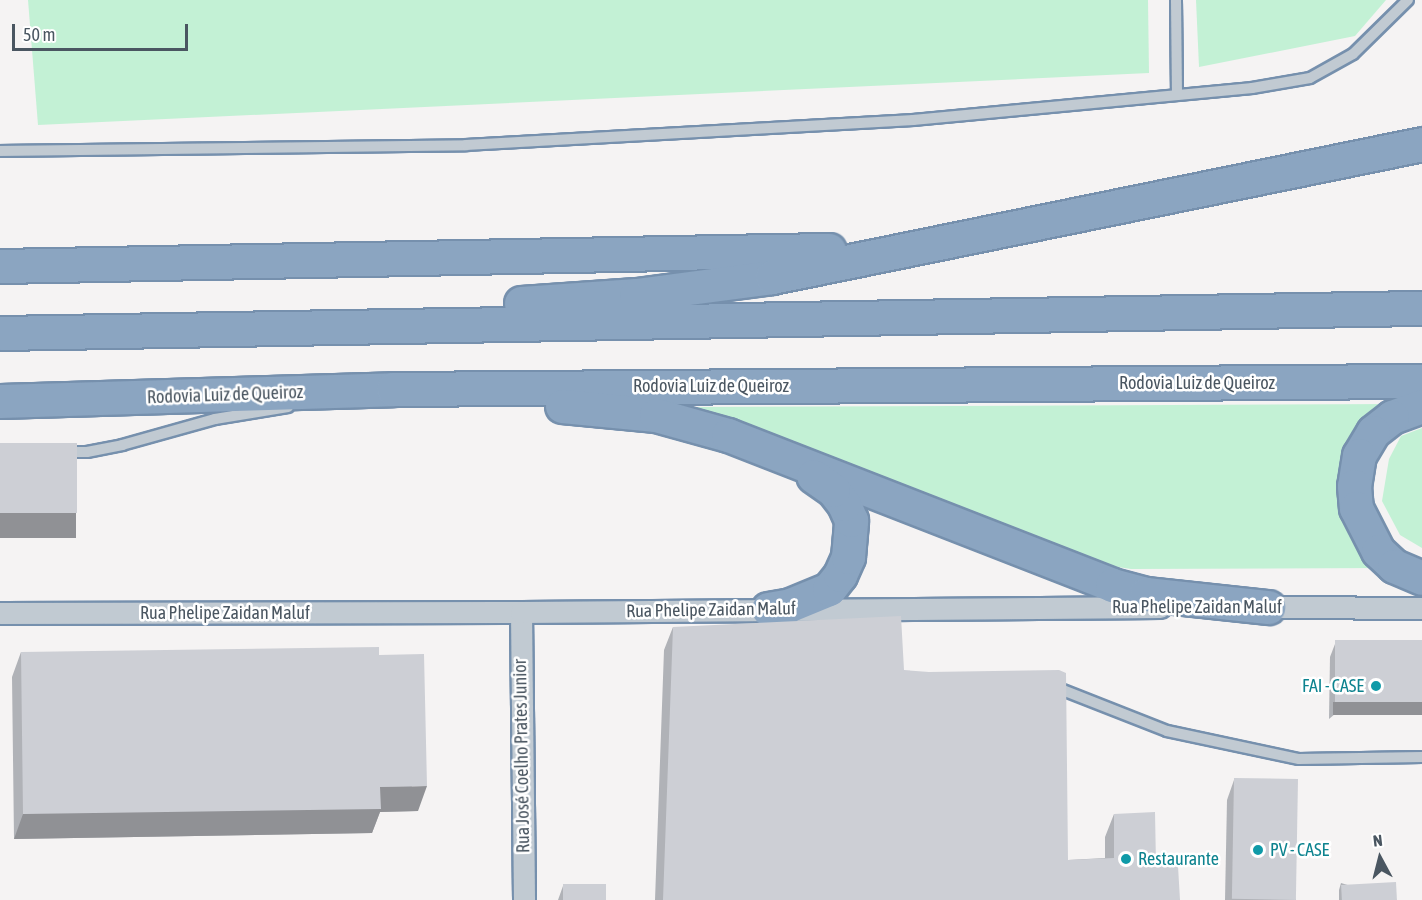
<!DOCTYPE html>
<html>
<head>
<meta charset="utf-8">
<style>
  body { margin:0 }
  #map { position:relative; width:1422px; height:900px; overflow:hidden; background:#f5f3f3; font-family:"Asap Condensed",sans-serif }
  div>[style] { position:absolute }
  .green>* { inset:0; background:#c3f1d5 }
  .roads { filter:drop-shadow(2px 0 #7690ad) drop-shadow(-2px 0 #7690ad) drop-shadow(0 2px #7690ad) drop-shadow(0 -2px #7690ad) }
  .lane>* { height:10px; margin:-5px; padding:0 5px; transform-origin:5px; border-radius:5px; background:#c1cad2 }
  .street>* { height:21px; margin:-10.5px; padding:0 10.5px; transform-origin:10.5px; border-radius:10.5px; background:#c1cad2 }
  .highway>* { height:33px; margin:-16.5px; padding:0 16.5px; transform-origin:16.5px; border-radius:16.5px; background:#8ba5c1 }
  .wall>* { inset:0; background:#b0b2b7 }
  .shaded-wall>* { inset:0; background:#909195; transform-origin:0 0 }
  .building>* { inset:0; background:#cdcfd5; transform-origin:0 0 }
  .dots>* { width:16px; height:16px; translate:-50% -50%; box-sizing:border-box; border:3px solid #fff; border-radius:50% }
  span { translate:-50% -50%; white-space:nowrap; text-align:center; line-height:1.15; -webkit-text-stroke:5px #fff; paint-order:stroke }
  .street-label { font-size:18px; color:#4a5661 }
  .culture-label { font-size:18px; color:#0d838f }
  .right { translate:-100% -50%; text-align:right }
  .left { translate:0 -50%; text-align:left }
  .north { position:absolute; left:1350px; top:828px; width:60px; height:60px; -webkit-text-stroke:4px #fff; paint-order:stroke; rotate:353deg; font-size:16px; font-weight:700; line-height:24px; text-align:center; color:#4a5661 }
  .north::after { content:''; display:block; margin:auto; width:21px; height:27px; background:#4a5661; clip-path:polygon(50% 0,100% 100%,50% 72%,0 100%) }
  .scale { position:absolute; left:12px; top:24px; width:176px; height:27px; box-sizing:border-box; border:3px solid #4a5661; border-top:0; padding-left:8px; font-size:18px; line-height:21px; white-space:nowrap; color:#4a5661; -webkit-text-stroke:4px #fff; paint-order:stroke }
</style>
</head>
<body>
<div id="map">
  <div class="green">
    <i style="clip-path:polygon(28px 0,1148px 0,1149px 73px,38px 125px)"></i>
    <i style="clip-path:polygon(1196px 0,1386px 0,1355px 36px,1199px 67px)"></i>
    <i style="clip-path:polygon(1401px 404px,1353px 454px,1384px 568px,1131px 569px,1105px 565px,694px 410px,696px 407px)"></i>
    <i style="clip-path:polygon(1422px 428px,1422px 548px,1400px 535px,1382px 501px,1389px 459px,1401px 436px)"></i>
  </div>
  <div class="roads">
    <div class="lane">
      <i style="left:1176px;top:0;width:95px;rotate:89.4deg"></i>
      <i style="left:0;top:151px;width:466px;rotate:-0.7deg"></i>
      <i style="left:466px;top:145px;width:448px;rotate:-3.2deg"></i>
      <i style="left:913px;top:120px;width:341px;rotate:-5.4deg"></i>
      <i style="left:1252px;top:88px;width:59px;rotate:-9.8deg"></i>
      <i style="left:1310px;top:78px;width:49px;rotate:-29.2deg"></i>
      <i style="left:1353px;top:54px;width:77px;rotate:-44.5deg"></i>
      <i style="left:63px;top:452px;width:24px"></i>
      <i style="left:87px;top:452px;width:36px;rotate:-11deg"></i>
      <i style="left:122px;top:445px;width:97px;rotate:-15.6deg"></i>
      <i style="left:215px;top:419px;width:74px;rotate:-9.3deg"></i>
      <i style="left:1055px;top:687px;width:120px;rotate:21.4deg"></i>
      <i style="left:1167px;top:731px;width:135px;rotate:12deg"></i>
      <i style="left:1299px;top:759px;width:123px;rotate:-0.9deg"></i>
    </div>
    <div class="street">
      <i style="left:1258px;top:607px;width:164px;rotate:0.3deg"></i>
      <i style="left:521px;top:612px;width:288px;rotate:89.4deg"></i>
      <i style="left:0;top:613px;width:521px;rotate:-0.11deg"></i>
      <i style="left:521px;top:612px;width:639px;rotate:-0.45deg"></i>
    </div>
    <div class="highway">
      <i style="left:0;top:266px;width:829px;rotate:-1.11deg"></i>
      <i style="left:521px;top:303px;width:115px;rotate:-4deg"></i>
      <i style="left:636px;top:295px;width:137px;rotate:-7.5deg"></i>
      <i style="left:772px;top:277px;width:663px;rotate:-11.56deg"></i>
      <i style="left:0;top:333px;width:1422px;rotate:-1.01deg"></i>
      <i style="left:0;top:401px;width:393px;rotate:-1.7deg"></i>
      <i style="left:393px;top:389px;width:1029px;rotate:-0.45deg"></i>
      <i style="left:562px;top:406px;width:94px;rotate:5.5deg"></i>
      <i style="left:656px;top:415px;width:75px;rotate:15.5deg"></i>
      <i style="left:728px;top:435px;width:412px;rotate:21.3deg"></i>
      <i style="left:1112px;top:585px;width:35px;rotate:15deg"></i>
      <i style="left:1146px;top:594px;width:123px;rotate:6.1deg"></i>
      <i style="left:1422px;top:406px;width:32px;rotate:160deg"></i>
      <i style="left:1392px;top:417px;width:24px;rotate:142deg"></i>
      <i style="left:1373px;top:432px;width:27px;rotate:121deg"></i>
      <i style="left:1359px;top:455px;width:31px;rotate:99deg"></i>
      <i style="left:1354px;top:486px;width:22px;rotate:85deg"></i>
      <i style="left:1356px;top:508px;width:48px;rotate:62.9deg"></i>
      <i style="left:1378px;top:551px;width:22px;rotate:43deg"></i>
      <i style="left:1394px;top:566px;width:30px;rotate:23deg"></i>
      <i style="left:768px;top:609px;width:22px;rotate:-10deg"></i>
      <i style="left:790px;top:605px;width:42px;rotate:-22.3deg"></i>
      <i style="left:829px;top:589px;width:18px;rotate:-52deg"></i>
      <i style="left:840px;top:575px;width:20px;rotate:-66deg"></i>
      <i style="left:848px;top:557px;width:37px;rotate:-85deg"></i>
      <i style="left:851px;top:520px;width:17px;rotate:-114deg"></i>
      <i style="left:844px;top:504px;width:18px;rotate:-128deg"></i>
      <i style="left:833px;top:490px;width:24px;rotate:-145deg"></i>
    </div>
  </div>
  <div class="wall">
    <i style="clip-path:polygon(673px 627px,904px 670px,1068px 860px,1105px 858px,1105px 837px,1114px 814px,1156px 864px,1180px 900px,655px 900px,664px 650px)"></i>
    <i style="clip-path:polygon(1422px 640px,1329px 719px,1330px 657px,1335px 644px)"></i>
    <i style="clip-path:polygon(21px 652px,379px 655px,418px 811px,380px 812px,372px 833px,14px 839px,12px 677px)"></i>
    <i style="clip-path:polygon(1234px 780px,1296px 900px,1225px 900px,1227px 800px)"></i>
    <i style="clip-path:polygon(1341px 883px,1397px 900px,1339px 900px,1339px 890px)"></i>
    <i style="clip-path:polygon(563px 886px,606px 900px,558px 900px)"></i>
  </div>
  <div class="shaded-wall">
    <i style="left:0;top:513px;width:76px;height:25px"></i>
    <i style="left:1422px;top:702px;width:13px;height:89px;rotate:90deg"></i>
    <i style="clip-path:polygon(427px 786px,418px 811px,380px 812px,372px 833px,14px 839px,23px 814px,380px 787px)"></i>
  </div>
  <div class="building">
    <i style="left:0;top:443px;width:77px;height:70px"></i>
    <i style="clip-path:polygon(901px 616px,904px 670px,929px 672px,1059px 670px,1066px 673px,1068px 860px,1114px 858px,1114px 814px,1155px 812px,1156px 864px,1178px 866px,1180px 900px,663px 900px,673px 627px)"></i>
    <i style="left:1422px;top:640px;width:62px;height:87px;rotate:90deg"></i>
    <i style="clip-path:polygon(379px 647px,379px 655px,424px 654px,427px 786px,380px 787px,381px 809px,23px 814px,21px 652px)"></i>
    <i style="left:1298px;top:779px;width:121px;height:64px;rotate:91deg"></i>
    <i style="left:1396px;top:882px;width:18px;height:55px;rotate:87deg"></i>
    <i style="left:606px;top:884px;width:16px;height:43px;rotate:90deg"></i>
  </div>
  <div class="dots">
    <i style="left:1376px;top:686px;background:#0f9aa8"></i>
    <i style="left:1258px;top:850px;background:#0f9aa8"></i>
    <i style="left:1126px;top:859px;background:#0f9aa8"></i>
  </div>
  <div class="street-label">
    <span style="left:1197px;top:383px">Rodovia Luiz de Queiroz</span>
    <span style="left:711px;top:386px">Rodovia Luiz de Queiroz</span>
    <span style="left:225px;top:395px;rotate:-2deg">Rodovia Luiz de Queiroz</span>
    <span style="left:1197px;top:607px">Rua Phelipe Zaidan Maluf</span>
    <span style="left:711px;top:610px;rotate:-1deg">Rua Phelipe Zaidan Maluf</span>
    <span style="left:225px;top:613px">Rua Phelipe Zaidan Maluf</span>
    <span style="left:522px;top:756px;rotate:-91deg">Rua José Coelho Prates Junior</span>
  </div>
  <div class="culture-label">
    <span class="right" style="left:1364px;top:686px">FAI - CASE</span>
    <span class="left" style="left:1270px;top:850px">PV - CASE</span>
    <span class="left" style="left:1138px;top:859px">Restaurante</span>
  </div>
  <div class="north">N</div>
  <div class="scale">50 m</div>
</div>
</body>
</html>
